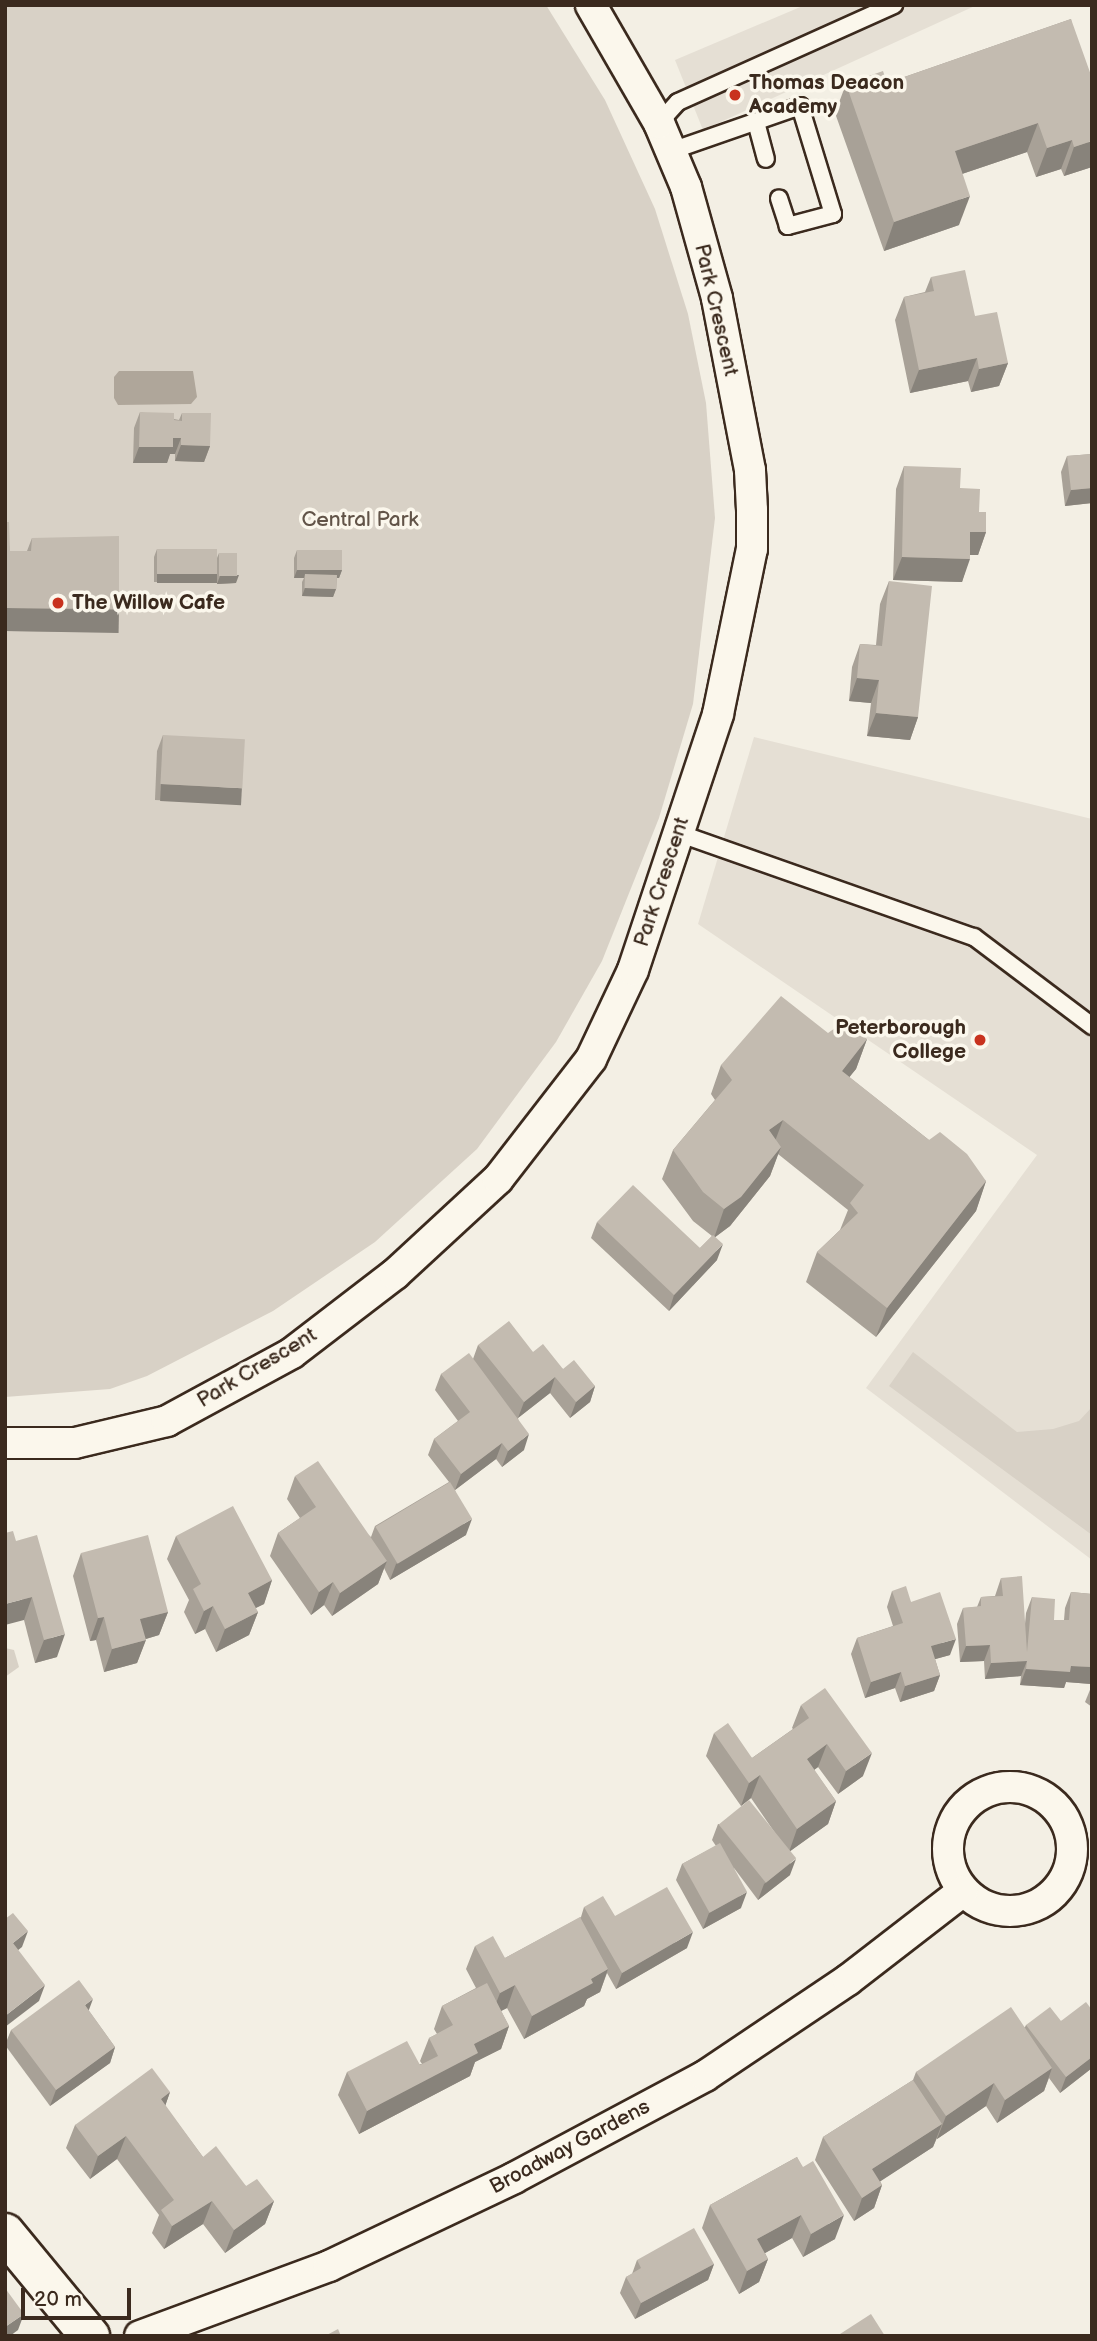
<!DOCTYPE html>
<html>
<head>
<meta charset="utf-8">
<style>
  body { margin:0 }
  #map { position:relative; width:1097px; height:2341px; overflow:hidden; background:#f3efe4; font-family:"Balsamiq Sans",sans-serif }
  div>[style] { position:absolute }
  .built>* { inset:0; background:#e5dfd4 }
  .green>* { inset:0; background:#d8d1c6 }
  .water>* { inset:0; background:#afa69a }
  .roads { filter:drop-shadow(2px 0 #3b2a1e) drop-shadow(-2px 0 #3b2a1e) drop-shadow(0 2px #3b2a1e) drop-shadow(0 -2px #3b2a1e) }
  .lane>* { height:16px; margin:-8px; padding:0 8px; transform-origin:8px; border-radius:8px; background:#fbf7ec }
  .street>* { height:30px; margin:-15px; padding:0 15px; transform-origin:15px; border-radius:15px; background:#fbf7ec }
  .street>.ring { margin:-15px; padding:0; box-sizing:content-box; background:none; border:30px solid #fbf7ec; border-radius:50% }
  .secondary>* { height:38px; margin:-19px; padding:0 19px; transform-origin:19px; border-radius:19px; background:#fbf7ec }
  .wall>* { inset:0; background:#a8a197 }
  .shaded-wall>* { inset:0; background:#88837b; transform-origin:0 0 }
  .building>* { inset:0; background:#c3bbb0; transform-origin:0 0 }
  .dots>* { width:19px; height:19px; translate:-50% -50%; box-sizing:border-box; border:4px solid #fbf7ec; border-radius:50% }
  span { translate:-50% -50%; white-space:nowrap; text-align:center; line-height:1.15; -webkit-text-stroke:7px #fbf7ec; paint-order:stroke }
  .poi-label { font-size:21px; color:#3b2a1e; font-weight:700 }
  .left { translate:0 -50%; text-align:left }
  .right { translate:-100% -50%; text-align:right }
  .street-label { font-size:21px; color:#3b2a1e }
  .park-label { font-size:21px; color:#625448 }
  .frame { position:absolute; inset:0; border:7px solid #3b2a1e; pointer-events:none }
  .scale { position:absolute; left:21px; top:2288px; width:110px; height:32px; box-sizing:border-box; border:4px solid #3b2a1e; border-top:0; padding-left:9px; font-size:21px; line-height:24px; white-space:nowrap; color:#3b2a1e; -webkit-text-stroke:5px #fbf7ec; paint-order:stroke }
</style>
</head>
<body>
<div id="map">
  <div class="built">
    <i style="clip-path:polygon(805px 5px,977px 5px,703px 130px,675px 60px)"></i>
    <i style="clip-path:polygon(754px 737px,1092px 819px,1092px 1560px,866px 1388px,1037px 1155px,698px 924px)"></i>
  </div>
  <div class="green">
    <i style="clip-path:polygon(5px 5px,546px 5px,605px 100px,655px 209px,688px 314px,706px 403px,715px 518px,693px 704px,659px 818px,602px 961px,556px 1042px,477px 1149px,375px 1242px,273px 1311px,147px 1376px,110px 1389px,5px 1397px)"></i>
    <i style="clip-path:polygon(913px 1352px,1017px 1432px,1053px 1429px,1079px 1421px,1092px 1407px,1092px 1535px,889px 1386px)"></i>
    <i style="clip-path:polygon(5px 1648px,14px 1650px,19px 1667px,5px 1677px)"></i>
  </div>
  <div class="water">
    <i style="clip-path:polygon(119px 371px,193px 371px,197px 397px,191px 404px,118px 405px,114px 398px,114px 377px)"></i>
  </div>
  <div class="roads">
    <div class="lane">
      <i style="left:756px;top:122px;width:38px;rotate:75deg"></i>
      <i style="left:659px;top:123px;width:28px;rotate:-48deg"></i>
      <i style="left:678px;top:102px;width:237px;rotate:-24.2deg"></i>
      <i style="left:671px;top:151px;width:137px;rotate:-19.2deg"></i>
      <i style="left:800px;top:106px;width:113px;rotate:73deg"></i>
      <i style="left:833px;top:214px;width:47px;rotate:165.1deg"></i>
      <i style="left:788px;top:226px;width:29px;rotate:-108deg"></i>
      <i style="left:678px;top:833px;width:314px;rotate:19.4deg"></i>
      <i style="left:974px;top:937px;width:148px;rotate:37deg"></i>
    </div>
    <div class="street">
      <i style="left:5px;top:1443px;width:70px"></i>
      <i style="left:75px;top:1443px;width:95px;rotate:-13.4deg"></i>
      <i style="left:167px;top:1421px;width:142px;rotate:-28.5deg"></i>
      <i style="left:292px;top:1353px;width:130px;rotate:-37.5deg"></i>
      <i style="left:395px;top:1274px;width:140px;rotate:-42.7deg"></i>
      <i style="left:498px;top:1179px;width:152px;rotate:-52.2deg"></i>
      <i style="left:591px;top:1059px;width:98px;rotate:-64.7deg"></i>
      <i style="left:633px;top:970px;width:270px;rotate:-71.6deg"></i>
      <i style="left:718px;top:714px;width:168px;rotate:-78.4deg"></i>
      <i style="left:752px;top:549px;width:39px;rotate:-90deg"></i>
      <i style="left:752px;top:510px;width:40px;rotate:-92.9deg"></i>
      <i style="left:750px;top:470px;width:175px;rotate:-100.9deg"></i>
      <i style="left:717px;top:298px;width:115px;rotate:-105.6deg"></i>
      <i style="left:686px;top:187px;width:69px;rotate:-112.9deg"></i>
      <i style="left:659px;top:123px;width:136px;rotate:-120deg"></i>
      <i class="ring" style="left:948px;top:1787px;width:94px;height:94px"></i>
      <i style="left:140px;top:2336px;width:202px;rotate:-20.3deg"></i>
      <i style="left:329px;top:2266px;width:205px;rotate:-25.4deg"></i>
      <i style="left:514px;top:2178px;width:217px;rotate:-28.1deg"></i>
      <i style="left:705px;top:2076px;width:172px;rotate:-33.9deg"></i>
      <i style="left:848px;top:1980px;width:145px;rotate:-37.7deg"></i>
    </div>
    <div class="secondary">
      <i style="left:5px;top:2233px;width:134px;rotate:50.5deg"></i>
    </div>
  </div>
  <div class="wall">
    <i style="clip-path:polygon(1071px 19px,1092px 167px,1064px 176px,1061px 169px,1036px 177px,1027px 152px,962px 174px,959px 225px,884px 251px,835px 113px,846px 84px,887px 83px)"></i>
    <i style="clip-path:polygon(931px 277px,975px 316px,1008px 363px,999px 386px,971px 392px,968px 381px,910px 393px,895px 320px,904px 297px,925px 292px)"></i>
    <i style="clip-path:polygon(140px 412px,179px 420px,182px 413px,210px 446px,204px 462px,175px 461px,175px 454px,170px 454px,167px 463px,133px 463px,134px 428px)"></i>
    <i style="clip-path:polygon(1092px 454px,1092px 503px,1065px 506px,1061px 472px,1067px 456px)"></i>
    <i style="clip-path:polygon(904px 466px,960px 488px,979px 512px,986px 532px,978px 555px,970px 555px,962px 582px,893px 580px,896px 489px)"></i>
    <i style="clip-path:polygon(5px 522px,10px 551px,27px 551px,32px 538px,119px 609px,110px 632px,5px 631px)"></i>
    <i style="clip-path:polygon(157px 549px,217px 558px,219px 553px,236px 583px,217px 584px,217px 575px,214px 582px,154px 582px,154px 557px)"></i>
    <i style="clip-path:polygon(297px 550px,342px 570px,339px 578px,337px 578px,336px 589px,333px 597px,302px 596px,302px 582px,304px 578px,294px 578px,294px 558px)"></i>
    <i style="clip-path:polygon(889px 581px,918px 717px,910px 740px,867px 736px,871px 703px,849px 701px,852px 667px,860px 644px,876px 645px,880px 604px)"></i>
    <i style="clip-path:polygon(163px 735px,236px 804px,155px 800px,157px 751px)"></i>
    <i style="clip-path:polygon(828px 1033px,867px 1039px,856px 1069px,849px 1077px,929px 1140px,986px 1181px,976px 1211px,876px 1337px,806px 1282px,817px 1252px,840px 1230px,848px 1210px,778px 1154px,770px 1176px,730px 1226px,715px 1237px,717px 1260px,669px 1311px,591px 1238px,597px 1222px,700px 1248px,712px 1236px,693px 1221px,662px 1179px,673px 1150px,715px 1100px,711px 1094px,721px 1065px)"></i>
    <i style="clip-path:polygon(478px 1345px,533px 1352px,563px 1369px,595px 1386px,590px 1402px,570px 1418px,550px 1393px,518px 1418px,524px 1450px,502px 1467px,496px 1459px,455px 1490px,466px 1535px,390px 1580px,384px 1568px,378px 1584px,332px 1616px,324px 1605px,311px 1615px,270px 1556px,278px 1533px,300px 1518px,287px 1499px,295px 1476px,371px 1537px,375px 1526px,449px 1482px,428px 1455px,434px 1439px,458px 1421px,435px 1390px,441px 1374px,473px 1359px)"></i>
    <i style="clip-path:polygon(176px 1536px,272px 1580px,264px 1604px,255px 1608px,258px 1612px,249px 1635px,216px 1652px,205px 1629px,195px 1634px,184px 1612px,189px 1600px,167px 1559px)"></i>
    <i style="clip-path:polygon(16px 1541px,57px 1657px,35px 1663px,24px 1620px)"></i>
    <i style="clip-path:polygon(81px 1553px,168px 1612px,159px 1635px,146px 1639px,137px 1663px,104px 1672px,96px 1640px,90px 1641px,73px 1576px)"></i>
    <i style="clip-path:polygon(1001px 1578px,1025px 1624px,1026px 1613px,1032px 1597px,1054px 1620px,1064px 1620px,1065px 1608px,1071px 1592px,1092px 1594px,1091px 1684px,1066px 1682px,1064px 1688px,1020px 1685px,1021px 1676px,985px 1679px,984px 1661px,960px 1662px,957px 1624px,963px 1608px,977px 1607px,981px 1597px,995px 1596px)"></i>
    <i style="clip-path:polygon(892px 1591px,911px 1602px,950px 1655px,935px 1659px,940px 1675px,934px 1691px,900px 1702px,895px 1688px,865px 1698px,851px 1654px,857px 1638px,893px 1626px,887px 1607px)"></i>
    <i style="clip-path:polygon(1092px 1685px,1092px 1707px,1085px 1702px)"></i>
    <i style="clip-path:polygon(801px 1705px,863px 1776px,838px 1794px,818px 1767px,814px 1770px,836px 1801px,828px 1824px,790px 1851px,790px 1875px,758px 1900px,734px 1868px,741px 1908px,703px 1929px,676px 1880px,682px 1864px,716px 1846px,712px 1840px,718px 1824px,775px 1833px,751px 1798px,741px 1806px,706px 1756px,714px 1733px,752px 1758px,793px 1729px,792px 1728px)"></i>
    <i style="clip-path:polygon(584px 1907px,615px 1916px,687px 1948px,616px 1989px,607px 1973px,600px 1992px,587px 1999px,584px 2006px,524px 2039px,507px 2008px,501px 2011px,509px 2026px,501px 2049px,475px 2062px,470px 2076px,359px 2134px,338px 2095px,347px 2072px,422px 2064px,420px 2061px,429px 2038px,437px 2034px,434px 2029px,442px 2006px,476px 1988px,466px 1969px,475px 1946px,505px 1958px,581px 1917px)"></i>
    <i style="clip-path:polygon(1092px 2010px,1092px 2068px,1060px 2093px,1049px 2078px,1044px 2091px,997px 2123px,986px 2106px,937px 2139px,937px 2138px,933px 2147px,880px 2181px,882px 2185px,874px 2208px,854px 2221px,815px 2160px,823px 2137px,913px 2080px,916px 2072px,1025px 2027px,1026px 2025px,1061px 2021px)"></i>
    <i style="clip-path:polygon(89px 2011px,115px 2047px,110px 2063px,50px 2106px,5px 2045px,11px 2030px)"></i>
    <i style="clip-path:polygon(170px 2092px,165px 2106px,203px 2157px,246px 2186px,274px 2201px,265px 2224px,225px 2253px,203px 2224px,164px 2249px,152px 2233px,159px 2215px,117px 2159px,90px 2179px,66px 2148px,75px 2125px)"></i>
    <i style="clip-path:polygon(797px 2157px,835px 2239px,803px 2257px,792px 2238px,765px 2253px,768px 2259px,759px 2282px,739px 2294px,702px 2228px,710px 2205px)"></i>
    <i style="clip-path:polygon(637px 2260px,714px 2264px,708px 2280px,635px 2319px,620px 2293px,626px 2277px,632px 2274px)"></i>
  </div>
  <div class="shaded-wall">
    <i style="clip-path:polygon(1038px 123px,1027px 152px,944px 180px,955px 151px)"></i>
    <i style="clip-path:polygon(1072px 140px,1061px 169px,1036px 177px,1047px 148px)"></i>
    <i style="clip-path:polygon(1092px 141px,1092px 167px,1064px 176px,1074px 147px)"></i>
    <i style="clip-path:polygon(970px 196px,959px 225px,884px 251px,894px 222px)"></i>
    <i style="clip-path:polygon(977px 358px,968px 381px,910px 393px,919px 370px)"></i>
    <i style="clip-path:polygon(1008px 363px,999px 386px,971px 392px,979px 369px)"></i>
    <i style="clip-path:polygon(173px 438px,181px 438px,175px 454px,170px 454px,167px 463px,133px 463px,139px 447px)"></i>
    <i style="clip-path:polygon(181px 445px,210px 446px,204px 462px,175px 461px)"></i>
    <i style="clip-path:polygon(1092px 488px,1092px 503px,1065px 506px,1071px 490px)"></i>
    <i style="clip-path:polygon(970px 532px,986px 532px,978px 555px,962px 555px)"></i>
    <i style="clip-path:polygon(902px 557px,970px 559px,962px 582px,893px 580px)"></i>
    <i style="clip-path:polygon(297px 570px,342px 570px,339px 578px,305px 578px,305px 574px,304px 578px,294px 578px)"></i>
    <i style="left:157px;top:574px;width:60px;height:9px"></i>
    <i style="clip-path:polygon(239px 575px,236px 583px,217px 584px,220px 576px)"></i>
    <i style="clip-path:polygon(305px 588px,336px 589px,333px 597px,302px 596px)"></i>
    <i style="left:5px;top:608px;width:114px;height:23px;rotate:1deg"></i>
    <i style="clip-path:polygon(857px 678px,879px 680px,871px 703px,849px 701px)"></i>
    <i style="clip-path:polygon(876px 713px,918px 717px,910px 740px,867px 736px)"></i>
    <i style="left:161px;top:784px;width:81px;height:17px;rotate:3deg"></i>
    <i style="clip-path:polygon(867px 1039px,856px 1069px,831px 1100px,842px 1071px)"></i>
    <i style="clip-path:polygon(783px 1120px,772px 1149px,769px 1130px)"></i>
    <i style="clip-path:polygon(781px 1147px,770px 1176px,730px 1226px,714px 1238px,724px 1209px)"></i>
    <i style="clip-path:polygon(986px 1181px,976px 1211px,876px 1337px,887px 1308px)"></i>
    <i style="clip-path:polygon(723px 1244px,717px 1260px,669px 1311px,674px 1295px)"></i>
    <i style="clip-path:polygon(555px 1377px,550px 1393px,518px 1418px,524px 1402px)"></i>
    <i style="clip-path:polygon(595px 1386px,590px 1402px,570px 1418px,576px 1402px)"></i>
    <i style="clip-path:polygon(529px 1434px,524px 1450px,502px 1467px,508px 1451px)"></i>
    <i style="clip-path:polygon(502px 1443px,496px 1459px,455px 1490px,461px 1474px)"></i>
    <i style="clip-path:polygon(472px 1519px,466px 1535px,390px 1580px,396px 1564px)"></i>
    <i style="clip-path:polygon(387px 1561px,378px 1584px,332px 1616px,340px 1593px)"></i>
    <i style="clip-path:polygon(272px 1580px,264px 1604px,240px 1616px,248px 1593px)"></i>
    <i style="clip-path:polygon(333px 1582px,324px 1605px,311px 1615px,319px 1592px)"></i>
    <i style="clip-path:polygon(32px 1597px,24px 1620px,5px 1625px,5px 1604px)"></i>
    <i style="clip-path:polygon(213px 1606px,205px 1629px,195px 1634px,204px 1611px)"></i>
    <i style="clip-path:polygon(168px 1612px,159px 1635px,132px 1643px,140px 1619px)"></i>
    <i style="clip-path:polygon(258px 1612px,249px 1635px,216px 1652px,225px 1629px)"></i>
    <i style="clip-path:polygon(104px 1617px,96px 1640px,90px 1641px,98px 1618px)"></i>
    <i style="clip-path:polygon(65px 1634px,57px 1657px,35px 1663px,44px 1640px)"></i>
    <i style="clip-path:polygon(956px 1639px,950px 1655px,925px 1662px,931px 1646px)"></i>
    <i style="clip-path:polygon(146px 1640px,137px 1663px,104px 1672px,112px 1649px)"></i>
    <i style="clip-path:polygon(990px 1645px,984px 1661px,960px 1662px,966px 1646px)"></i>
    <i style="clip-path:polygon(1027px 1661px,1021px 1676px,985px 1679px,991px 1663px)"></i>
    <i style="clip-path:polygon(1071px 1666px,1092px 1667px,1091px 1684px,1066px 1682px,1064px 1688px,1020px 1685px,1026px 1669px)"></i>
    <i style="clip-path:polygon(901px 1672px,895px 1688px,865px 1698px,871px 1682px)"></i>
    <i style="clip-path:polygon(940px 1675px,934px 1691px,900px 1702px,905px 1686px)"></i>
    <i style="clip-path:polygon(827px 1744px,818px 1767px,798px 1782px,807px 1759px)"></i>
    <i style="clip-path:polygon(872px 1753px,863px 1776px,838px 1794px,846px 1771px)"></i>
    <i style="clip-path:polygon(760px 1775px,751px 1798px,741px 1806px,749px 1783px)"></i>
    <i style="clip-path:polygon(836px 1801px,828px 1824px,789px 1852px,797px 1829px)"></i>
    <i style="clip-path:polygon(796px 1859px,790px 1875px,758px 1900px,764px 1884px)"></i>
    <i style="clip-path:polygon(747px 1892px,741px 1908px,703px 1929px,709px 1913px)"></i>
    <i style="clip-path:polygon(28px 1931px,22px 1947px,7px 1959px,13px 1943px)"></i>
    <i style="clip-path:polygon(693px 1932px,687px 1948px,616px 1989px,622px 1973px)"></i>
    <i style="clip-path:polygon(608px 1969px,600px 1992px,587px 1999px,584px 2006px,524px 2039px,532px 2016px,591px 1979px)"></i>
    <i style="clip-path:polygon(45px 1985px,39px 2001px,5px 2027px,5px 2016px)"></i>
    <i style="clip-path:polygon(515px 1985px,507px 2008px,491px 2016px,500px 1993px)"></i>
    <i style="clip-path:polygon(93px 1999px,87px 2015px,85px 2005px)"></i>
    <i style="clip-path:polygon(509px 2026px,501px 2049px,475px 2062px,470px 2076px,359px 2134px,367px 2111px,474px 2044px)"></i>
    <i style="clip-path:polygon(115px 2047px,110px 2063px,50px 2106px,56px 2090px)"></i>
    <i style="clip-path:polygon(1092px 2057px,1092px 2068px,1060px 2093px,1066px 2077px)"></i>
    <i style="clip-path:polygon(1052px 2068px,1044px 2091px,997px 2123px,1005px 2100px)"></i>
    <i style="clip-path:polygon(994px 2083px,986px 2106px,937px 2139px,946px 2116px)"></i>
    <i style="clip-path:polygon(170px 2092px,162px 2115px,161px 2099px)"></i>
    <i style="clip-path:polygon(942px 2124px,933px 2147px,864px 2192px,872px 2169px)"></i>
    <i style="clip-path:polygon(126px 2136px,117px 2159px,90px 2179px,98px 2156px)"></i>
    <i style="clip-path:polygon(882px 2185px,874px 2208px,854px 2221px,862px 2198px)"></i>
    <i style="clip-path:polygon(212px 2201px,203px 2224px,164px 2249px,172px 2226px)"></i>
    <i style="clip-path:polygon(274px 2201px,265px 2224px,225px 2253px,234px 2230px)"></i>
    <i style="clip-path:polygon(801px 2215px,792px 2238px,749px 2262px,757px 2239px)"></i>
    <i style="clip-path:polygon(844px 2215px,835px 2239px,803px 2257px,811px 2234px)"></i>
    <i style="clip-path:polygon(768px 2259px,759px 2282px,739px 2294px,747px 2271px)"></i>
    <i style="clip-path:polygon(714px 2264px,708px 2280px,635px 2319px,641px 2303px)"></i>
    <i style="clip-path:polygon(24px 2314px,18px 2330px,10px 2336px,5px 2336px,5px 2327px)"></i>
  </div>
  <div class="building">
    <i style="clip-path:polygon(1071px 19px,1092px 78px,1092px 141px,1074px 147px,1072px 140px,1047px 148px,1038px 123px,955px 151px,970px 196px,894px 222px,846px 84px,883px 71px,887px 83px)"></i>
    <i style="clip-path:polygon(965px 270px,975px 316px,997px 312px,1008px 363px,979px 369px,977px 358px,919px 370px,904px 297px,934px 291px,931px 277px)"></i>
    <i style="clip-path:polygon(140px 412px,174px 413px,174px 420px,182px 421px,182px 413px,211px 413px,210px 446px,181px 445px,181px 438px,173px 438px,173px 447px,139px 447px)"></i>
    <i style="clip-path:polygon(1092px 454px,1092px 488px,1071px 490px,1067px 456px)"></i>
    <i style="clip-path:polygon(904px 466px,961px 468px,960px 488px,980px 489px,979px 512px,986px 512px,986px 532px,970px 532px,970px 559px,902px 557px)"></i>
    <i style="clip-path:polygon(5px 522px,9px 522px,10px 551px,31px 551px,32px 538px,119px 536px,119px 609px,5px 608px)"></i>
    <i style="left:157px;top:549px;width:60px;height:25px"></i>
    <i style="left:297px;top:550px;width:45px;height:20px"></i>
    <i style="left:219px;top:553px;width:18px;height:23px"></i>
    <i style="left:305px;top:574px;width:32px;height:14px;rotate:2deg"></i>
    <i style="clip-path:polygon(889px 581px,932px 586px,918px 717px,876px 713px,879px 680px,857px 678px,860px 644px,882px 646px)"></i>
    <i style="left:163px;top:735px;width:82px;height:49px;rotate:3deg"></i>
    <i style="clip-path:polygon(781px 996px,828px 1033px,845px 1021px,867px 1039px,842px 1071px,929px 1140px,940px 1132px,967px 1154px,986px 1181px,887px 1308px,817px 1252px,858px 1213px,850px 1203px,864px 1185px,783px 1120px,769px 1130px,781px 1147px,741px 1197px,724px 1209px,703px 1192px,673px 1150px,732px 1080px,721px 1065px)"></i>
    <i style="clip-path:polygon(633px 1185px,700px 1248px,713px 1235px,723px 1244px,674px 1295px,597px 1222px)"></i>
    <i style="clip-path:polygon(509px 1321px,533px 1352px,543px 1344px,563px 1369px,574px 1360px,595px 1386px,576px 1402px,555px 1377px,524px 1402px,478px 1345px)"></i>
    <i style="clip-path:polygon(469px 1353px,529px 1434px,508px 1451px,502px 1443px,461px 1474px,434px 1439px,470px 1412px,441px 1374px)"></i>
    <i style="clip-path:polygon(318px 1461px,387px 1561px,340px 1593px,333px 1582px,319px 1592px,278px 1533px,316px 1507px,295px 1476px)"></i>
    <i style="left:450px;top:1482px;width:43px;height:87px;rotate:59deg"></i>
    <i style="clip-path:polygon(233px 1506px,272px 1580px,248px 1593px,258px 1612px,225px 1629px,213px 1606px,204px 1611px,193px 1589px,201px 1584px,176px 1536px)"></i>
    <i style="clip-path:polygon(13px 1531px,16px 1541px,37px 1535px,65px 1634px,44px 1640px,32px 1597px,5px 1604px,5px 1533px)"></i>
    <i style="clip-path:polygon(148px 1535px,168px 1612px,140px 1619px,146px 1640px,112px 1649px,104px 1617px,98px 1618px,81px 1553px)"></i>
    <i style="clip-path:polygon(1022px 1576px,1027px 1652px,1032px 1597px,1055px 1599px,1054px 1620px,1069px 1620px,1071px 1592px,1092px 1594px,1092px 1667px,1071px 1666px,1070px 1672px,1026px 1669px,1027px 1661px,991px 1663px,990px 1645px,966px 1646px,963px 1608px,981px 1606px,981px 1597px,1003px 1596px,1001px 1578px)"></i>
    <i style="clip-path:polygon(906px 1586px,911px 1602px,940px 1592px,956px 1639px,931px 1646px,940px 1675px,905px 1686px,901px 1672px,871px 1682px,857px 1638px,903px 1623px,892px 1591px)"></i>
    <i style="clip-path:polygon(825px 1688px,872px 1753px,846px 1771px,827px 1744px,807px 1759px,836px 1801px,797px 1829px,760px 1775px,749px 1783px,714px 1733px,728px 1723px,752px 1758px,809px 1718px,801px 1705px)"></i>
    <i style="left:749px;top:1800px;width:75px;height:39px;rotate:51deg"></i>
    <i style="left:720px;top:1843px;width:56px;height:43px;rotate:61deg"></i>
    <i style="clip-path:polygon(667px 1887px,693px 1932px,622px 1973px,584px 1907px,603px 1896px,615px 1916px)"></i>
    <i style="clip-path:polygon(13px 1913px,28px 1931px,13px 1943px,45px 1985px,5px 2016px,5px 1919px)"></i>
    <i style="clip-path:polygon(580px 1917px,608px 1969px,591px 1979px,593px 1983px,532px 2016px,515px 1985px,500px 1993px,475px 1946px,493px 1936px,505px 1958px)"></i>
    <i style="clip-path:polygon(79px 1980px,93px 1999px,85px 2005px,115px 2047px,56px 2090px,11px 2030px)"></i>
    <i style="clip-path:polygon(487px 1983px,509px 2026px,474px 2044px,478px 2053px,367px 2111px,347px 2072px,407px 2041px,420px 2065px,438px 2056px,429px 2038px,453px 2025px,442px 2006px)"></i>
    <i style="clip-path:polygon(1086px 2002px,1092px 2010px,1092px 2057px,1066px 2077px,1026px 2025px,1050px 2007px,1061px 2021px)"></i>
    <i style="clip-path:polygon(1011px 2007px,1052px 2068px,1005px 2100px,994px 2083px,946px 2116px,916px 2072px)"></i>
    <i style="clip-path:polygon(152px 2068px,170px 2092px,161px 2099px,203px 2157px,216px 2146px,246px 2186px,257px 2179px,274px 2201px,234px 2230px,212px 2201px,172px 2226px,161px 2210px,174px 2200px,126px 2136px,98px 2156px,75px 2125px)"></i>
    <i style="clip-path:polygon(913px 2080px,942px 2124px,872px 2169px,882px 2185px,862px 2198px,823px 2137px)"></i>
    <i style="clip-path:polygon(797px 2157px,803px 2167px,813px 2161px,844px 2215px,811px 2234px,801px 2215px,757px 2239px,768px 2259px,747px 2271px,710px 2205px)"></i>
    <i style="clip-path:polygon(694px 2228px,714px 2264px,641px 2303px,626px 2277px,641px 2268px,637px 2260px)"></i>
    <i style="clip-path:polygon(5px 2288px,24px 2314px,5px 2327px)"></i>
    <i style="clip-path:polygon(871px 2314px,885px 2336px,841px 2336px,840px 2334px)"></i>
    <i style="clip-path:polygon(338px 2329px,341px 2336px,325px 2336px)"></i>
  </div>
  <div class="dots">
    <i style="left:735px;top:95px;background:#c8321e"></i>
    <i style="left:58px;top:603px;background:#c8321e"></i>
    <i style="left:980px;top:1040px;background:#c8321e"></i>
  </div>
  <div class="poi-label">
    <span class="left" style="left:749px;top:95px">Thomas Deacon<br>Academy</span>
    <span class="left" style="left:72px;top:603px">The Willow Cafe</span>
    <span class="right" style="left:966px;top:1040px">Peterborough<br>College</span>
  </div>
  <div class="street-label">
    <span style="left:716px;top:310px;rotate:77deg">Park Crescent</span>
    <span style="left:662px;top:882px;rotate:-72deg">Park Crescent</span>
    <span style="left:257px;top:1368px;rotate:-31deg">Park Crescent</span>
    <span style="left:570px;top:2147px;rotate:-28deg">Broadway Gardens</span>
  </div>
  <div class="park-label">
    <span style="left:360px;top:520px">Central Park</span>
  </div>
  <div class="frame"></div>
  <div class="scale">20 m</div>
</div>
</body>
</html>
